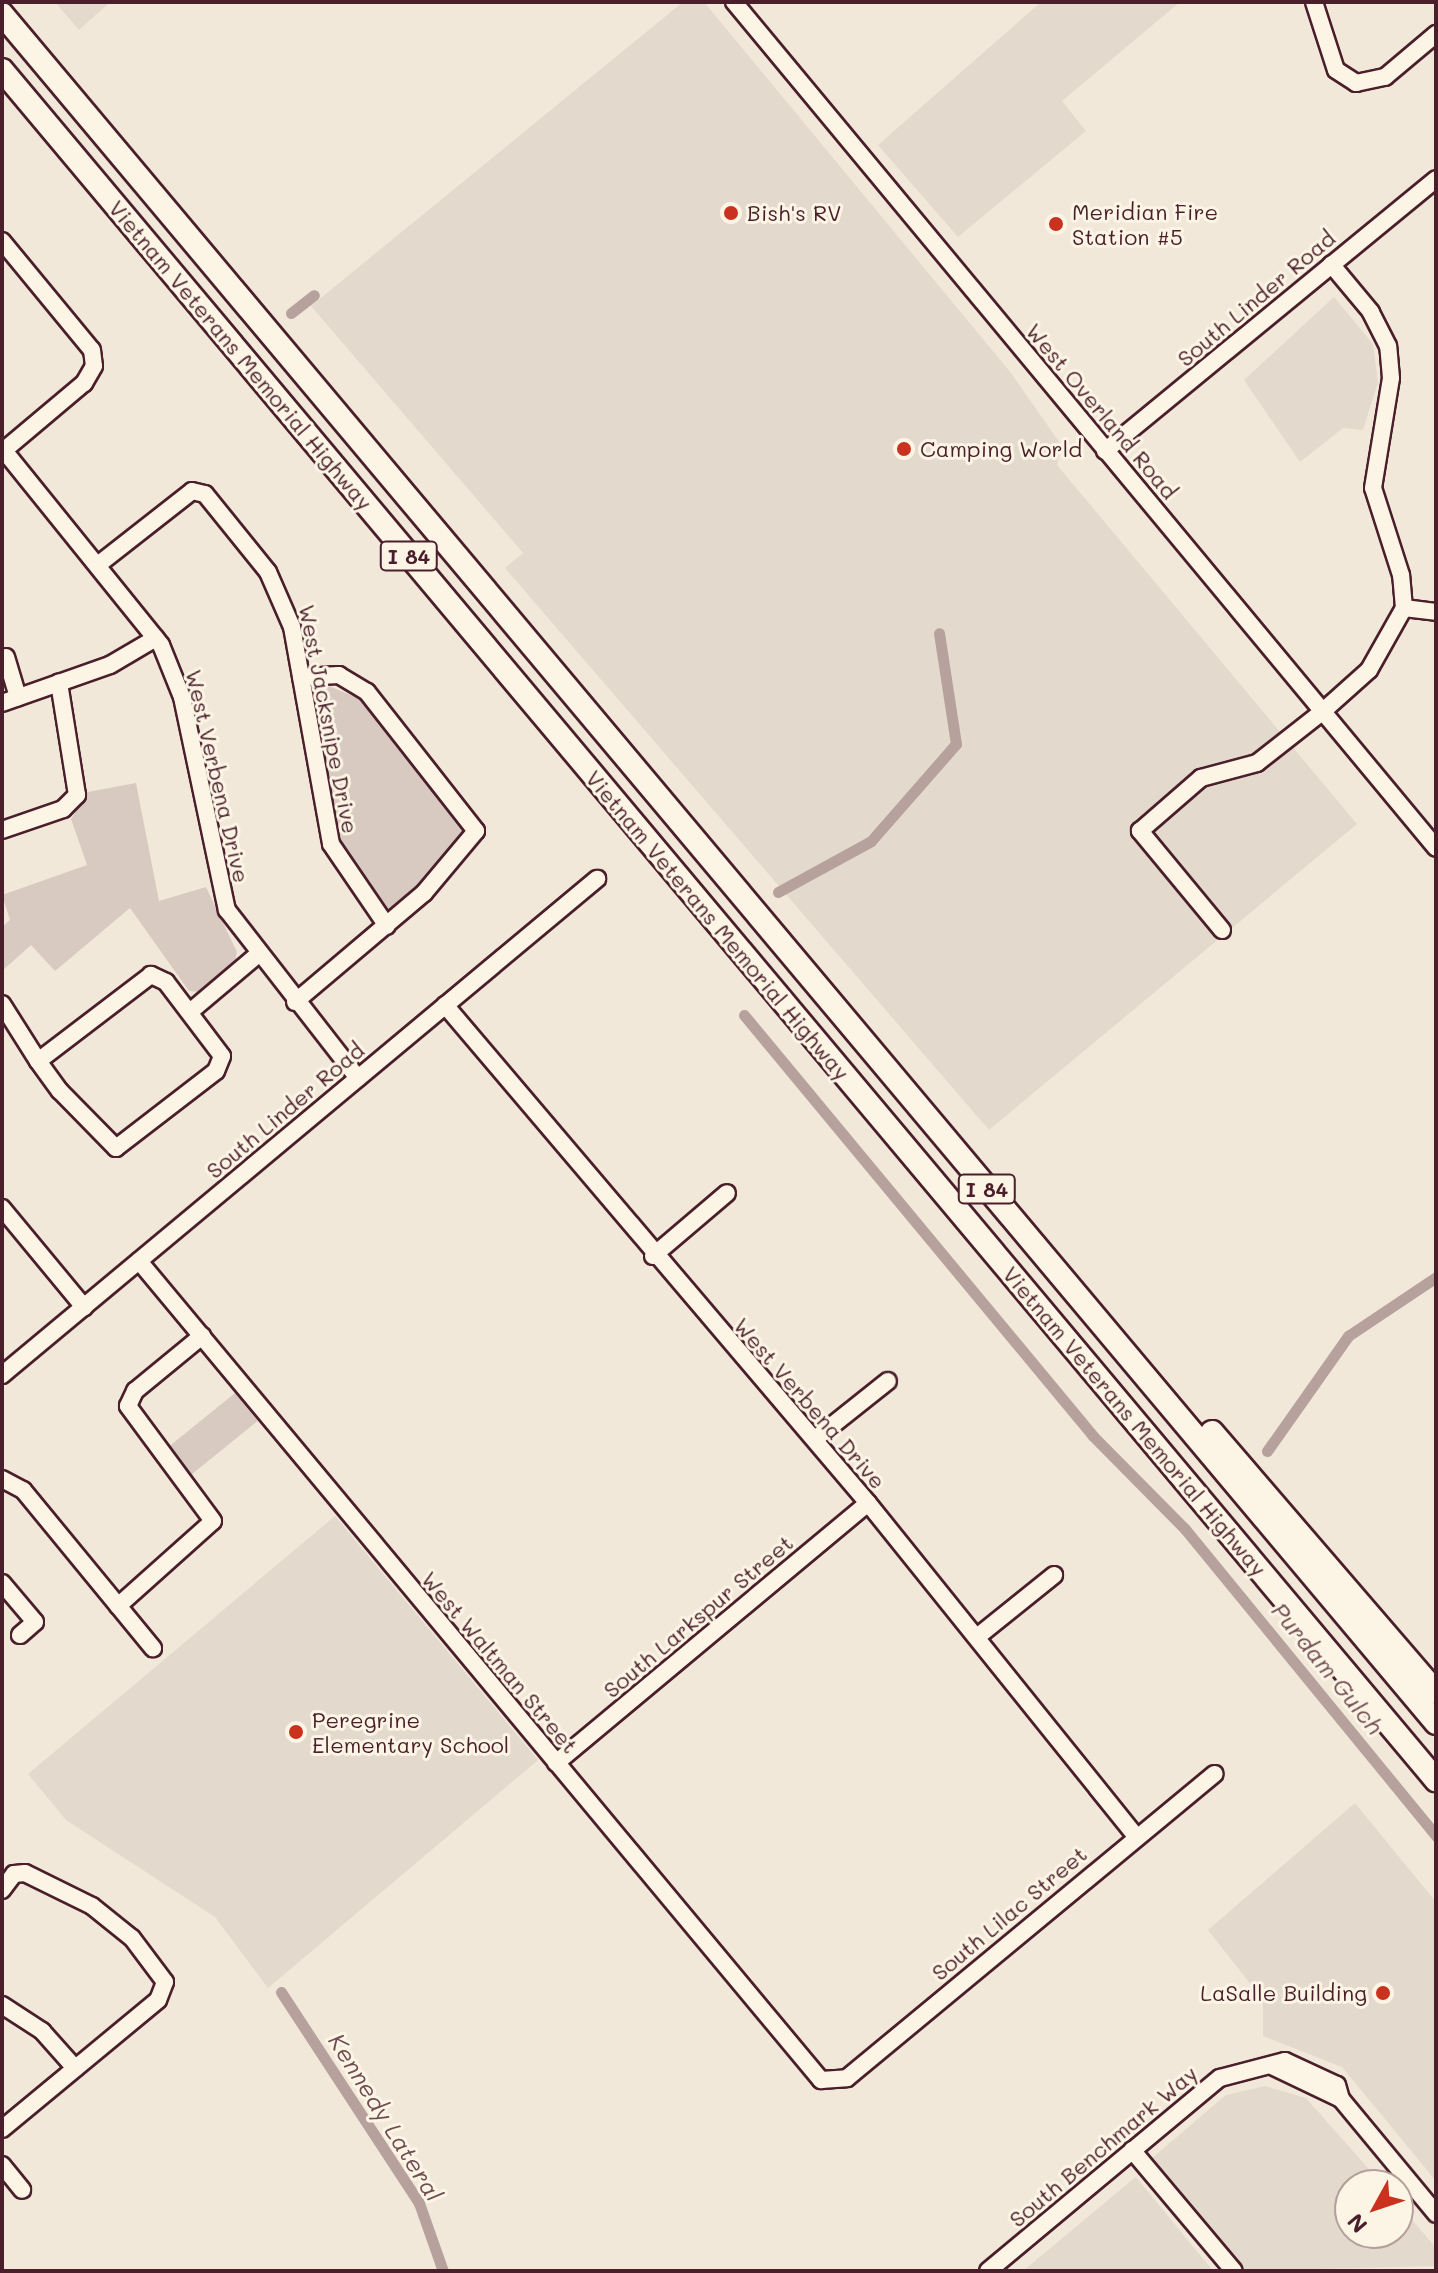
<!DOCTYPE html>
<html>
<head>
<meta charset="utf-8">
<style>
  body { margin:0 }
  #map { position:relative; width:1438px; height:2273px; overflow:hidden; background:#f1e8da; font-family:Mali,sans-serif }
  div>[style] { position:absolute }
  .built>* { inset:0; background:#e4d9cd }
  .green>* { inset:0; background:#d8cac0; transform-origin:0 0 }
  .canal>* { height:11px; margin:-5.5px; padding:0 5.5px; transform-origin:5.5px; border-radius:5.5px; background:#b6a19c }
  .roads { filter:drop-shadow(2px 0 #4a1f2b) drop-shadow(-2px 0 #4a1f2b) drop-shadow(0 2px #4a1f2b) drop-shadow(0 -2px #4a1f2b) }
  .minor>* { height:16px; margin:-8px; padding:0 8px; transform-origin:8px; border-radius:8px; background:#fcf5e5 }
  .highway>* { height:22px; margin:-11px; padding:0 11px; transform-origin:11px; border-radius:11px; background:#fcf5e5 }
  .dots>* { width:22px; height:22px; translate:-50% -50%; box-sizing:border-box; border:4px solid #fcf5e5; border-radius:50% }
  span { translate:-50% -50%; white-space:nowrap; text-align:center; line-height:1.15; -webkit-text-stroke:6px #fcf5e5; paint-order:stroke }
  .shield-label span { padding:2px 6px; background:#fcf5e5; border:2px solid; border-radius:6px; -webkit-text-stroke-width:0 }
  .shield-label { font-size:20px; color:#4a1f2b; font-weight:700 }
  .poi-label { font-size:22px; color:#4a1f2b }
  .left { translate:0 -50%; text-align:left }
  .right { translate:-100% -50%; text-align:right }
  .street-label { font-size:22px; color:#4a1f2b }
  .water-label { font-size:24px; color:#704c53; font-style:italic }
  .frame { position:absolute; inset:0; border:4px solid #4a1f2b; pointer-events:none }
  .north { position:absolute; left:1334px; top:2169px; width:80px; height:80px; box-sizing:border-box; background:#fcf5e5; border:2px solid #b59f9b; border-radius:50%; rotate:230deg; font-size:22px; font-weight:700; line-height:32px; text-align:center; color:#4a1f2b }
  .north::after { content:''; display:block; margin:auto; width:28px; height:36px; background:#c8321e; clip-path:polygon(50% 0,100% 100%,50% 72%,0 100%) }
</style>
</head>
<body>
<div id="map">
  <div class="built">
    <i style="clip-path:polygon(55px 2px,110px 2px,79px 30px)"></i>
    <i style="clip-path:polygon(683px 2px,704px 2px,1011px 373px,1062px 446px,1057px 465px,1357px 824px,989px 1130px,505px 568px,523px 553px,311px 306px)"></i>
    <i style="clip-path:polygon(1041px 2px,1180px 2px,1062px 101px,1086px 131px,958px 237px,878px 145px)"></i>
    <i style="clip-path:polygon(1334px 297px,1373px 344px,1378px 382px,1363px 430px,1343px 428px,1300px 462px,1244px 380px)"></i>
    <i style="clip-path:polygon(335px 1516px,538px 1760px,268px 1988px,215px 1917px,66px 1820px,28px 1774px)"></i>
    <i style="clip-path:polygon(1355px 1803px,1436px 1902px,1436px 2181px,1342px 2067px,1263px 2036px,1263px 2000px,1208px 1930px)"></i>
    <i style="clip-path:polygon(1265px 2086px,1306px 2098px,1383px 2185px,1350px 2185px,1350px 2233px,1398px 2233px,1398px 2203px,1436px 2248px,1436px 2266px,1245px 2271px,1152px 2158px,1226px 2095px)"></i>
    <i style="clip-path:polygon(1136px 2177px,1213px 2271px,1023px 2271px,1126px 2185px)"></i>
  </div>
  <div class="green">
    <i style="clip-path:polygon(326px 685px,363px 700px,467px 825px,467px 841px,396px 910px,383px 909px,348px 866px,338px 838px,313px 699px)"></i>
    <i style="clip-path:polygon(136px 783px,159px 901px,206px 887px,237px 952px,235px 962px,201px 992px,189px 991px,130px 908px,55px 971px,31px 945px,2px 971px,2px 927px,10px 920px,2px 895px,87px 865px,71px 819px,88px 792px)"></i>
    <i style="left:235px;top:1393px;width:36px;height:85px;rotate:51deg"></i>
  </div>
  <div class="canal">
    <i style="left:291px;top:313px;width:29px;rotate:-38deg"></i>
    <i style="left:778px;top:892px;width:106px;rotate:-28.7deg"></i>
    <i style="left:871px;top:841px;width:129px;rotate:-48.8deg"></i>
    <i style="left:956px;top:744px;width:112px;rotate:-98.7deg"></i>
    <i style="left:744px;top:1015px;width:547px;rotate:50.34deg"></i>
    <i style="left:1093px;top:1436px;width:131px;rotate:45.3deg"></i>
    <i style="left:1185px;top:1529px;width:397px;rotate:50.7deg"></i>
    <i style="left:1267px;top:1451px;width:141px;rotate:-54.8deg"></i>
    <i style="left:1348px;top:1336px;width:106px;rotate:-33.8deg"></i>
    <i style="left:281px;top:1992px;width:252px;rotate:56.8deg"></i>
    <i style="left:419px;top:2203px;width:72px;rotate:70.6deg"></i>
  </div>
  <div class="roads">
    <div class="minor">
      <i style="left:734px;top:2px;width:1099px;rotate:50.31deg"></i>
      <i style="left:1314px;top:2px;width:71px;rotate:72.1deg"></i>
      <i style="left:1336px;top:70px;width:24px;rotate:33deg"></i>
      <i style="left:1356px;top:83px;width:30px;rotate:-12deg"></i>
      <i style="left:1385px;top:77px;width:67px;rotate:-40.1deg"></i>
      <i style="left:2px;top:241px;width:141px;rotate:50.5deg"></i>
      <i style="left:92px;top:350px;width:16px;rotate:83deg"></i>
      <i style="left:94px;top:366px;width:20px;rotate:120deg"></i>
      <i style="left:84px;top:383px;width:107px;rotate:139.9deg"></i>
      <i style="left:2px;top:448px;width:253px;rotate:51.1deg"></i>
      <i style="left:161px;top:645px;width:56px;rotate:68deg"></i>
      <i style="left:182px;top:697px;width:218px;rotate:78.1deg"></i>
      <i style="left:227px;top:910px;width:213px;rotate:52.1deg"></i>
      <i style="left:1105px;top:451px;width:428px;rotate:-39.4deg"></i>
      <i style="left:99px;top:564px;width:118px;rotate:-38.1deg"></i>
      <i style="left:192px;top:491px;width:13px;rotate:13deg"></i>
      <i style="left:205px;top:494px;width:100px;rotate:51.1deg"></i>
      <i style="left:268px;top:572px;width:60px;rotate:66.4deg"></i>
      <i style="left:292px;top:627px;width:220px;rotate:79.8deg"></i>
      <i style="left:331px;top:844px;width:99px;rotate:55.7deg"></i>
      <i style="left:1404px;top:608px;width:32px;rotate:7deg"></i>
      <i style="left:6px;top:657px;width:42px;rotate:73.3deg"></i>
      <i style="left:2px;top:703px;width:114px;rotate:-19.4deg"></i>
      <i style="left:110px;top:665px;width:53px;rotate:-30.4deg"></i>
      <i style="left:2px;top:830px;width:65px;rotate:-19deg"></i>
      <i style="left:63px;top:809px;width:20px;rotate:-45deg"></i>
      <i style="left:77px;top:795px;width:114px;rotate:-99.1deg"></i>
      <i style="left:1222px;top:930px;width:129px;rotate:-129.6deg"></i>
      <i style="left:1140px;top:831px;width:81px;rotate:-41deg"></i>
      <i style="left:1201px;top:778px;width:58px;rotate:-15deg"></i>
      <i style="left:1257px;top:763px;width:83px;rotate:-38.1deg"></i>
      <i style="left:1322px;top:712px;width:63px;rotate:-41.8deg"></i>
      <i style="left:1369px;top:670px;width:71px;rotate:-60.6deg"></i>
      <i style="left:1404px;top:608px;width:33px;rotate:-95deg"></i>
      <i style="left:1401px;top:575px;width:91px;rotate:-107.8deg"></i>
      <i style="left:1373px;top:488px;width:111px;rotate:-80.7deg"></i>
      <i style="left:1391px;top:378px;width:32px;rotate:-95deg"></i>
      <i style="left:1388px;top:346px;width:38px;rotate:-117deg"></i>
      <i style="left:1371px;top:312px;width:62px;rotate:-129.8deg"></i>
      <i style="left:295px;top:1002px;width:169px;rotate:-40.2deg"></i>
      <i style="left:424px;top:893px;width:81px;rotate:-50deg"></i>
      <i style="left:476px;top:831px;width:177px;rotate:-128.1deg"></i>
      <i style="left:367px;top:692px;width:33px;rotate:-149deg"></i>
      <i style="left:339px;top:675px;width:38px;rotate:177deg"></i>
      <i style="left:2px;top:1004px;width:67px;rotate:57.7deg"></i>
      <i style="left:38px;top:1061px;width:37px;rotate:54deg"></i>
      <i style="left:60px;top:1091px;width:80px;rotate:45.5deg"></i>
      <i style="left:116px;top:1148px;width:126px;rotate:-37.6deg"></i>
      <i style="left:216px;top:1071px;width:16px;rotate:-68deg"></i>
      <i style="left:222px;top:1056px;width:93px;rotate:-127.1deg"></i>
      <i style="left:166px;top:982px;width:17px;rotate:-155deg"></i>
      <i style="left:151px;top:975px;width:142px;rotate:142.7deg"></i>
      <i style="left:445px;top:1005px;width:653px;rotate:49.66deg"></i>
      <i style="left:868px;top:1503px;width:426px;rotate:51.2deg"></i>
      <i style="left:191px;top:1011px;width:85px;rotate:-40.2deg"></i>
      <i style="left:2px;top:1208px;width:129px;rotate:50.4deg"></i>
      <i style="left:653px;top:1256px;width:97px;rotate:-40.4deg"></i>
      <i style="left:139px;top:1261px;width:1066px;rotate:50.22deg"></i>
      <i style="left:821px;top:2080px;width:26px;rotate:-4deg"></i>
      <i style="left:847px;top:2078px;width:477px;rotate:-39.6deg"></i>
      <i style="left:2px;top:1375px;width:775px;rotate:-39.82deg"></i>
      <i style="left:815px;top:1439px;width:93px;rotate:-38.5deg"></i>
      <i style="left:2px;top:1479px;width:24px;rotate:28deg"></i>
      <i style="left:23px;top:1490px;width:205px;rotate:50.6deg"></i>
      <i style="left:2px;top:1583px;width:51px;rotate:49.8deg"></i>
      <i style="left:35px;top:1622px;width:20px;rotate:139deg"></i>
      <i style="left:118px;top:1606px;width:127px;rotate:-41.8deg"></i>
      <i style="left:213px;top:1521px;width:143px;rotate:-126.5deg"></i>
      <i style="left:128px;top:1406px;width:17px;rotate:-65deg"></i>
      <i style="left:135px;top:1391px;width:87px;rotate:-39.4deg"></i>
      <i style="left:977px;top:1637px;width:99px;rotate:-38.8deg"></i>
      <i style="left:556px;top:1763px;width:406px;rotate:-39.8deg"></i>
      <i style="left:2px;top:1890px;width:20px;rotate:-53deg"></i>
      <i style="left:14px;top:1874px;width:11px;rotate:-5deg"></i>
      <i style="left:25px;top:1873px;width:75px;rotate:26.2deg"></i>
      <i style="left:92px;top:1906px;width:51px;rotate:38.7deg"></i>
      <i style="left:132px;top:1938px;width:55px;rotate:53.1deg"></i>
      <i style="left:165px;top:1982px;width:19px;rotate:111deg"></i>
      <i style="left:158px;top:2000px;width:202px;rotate:140.4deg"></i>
      <i style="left:2px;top:2005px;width:48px;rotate:33deg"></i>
      <i style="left:42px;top:2031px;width:50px;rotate:48.3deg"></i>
      <i style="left:1341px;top:2099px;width:149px;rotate:50.4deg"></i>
      <i style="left:1132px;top:2150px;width:158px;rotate:49.9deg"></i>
      <i style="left:2px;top:2165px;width:32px;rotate:51deg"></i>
      <i style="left:988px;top:2271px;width:302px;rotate:-39.8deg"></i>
      <i style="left:1220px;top:2078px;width:67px;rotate:-14.7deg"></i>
      <i style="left:1285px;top:2061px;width:57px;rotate:24.8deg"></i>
      <i style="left:1337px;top:2085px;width:15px;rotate:74deg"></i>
      <i style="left:1341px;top:2099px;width:76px;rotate:-154.4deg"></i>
    </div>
    <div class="highway">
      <i style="left:2px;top:14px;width:2231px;rotate:50deg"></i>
      <i style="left:2px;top:70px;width:2232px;rotate:50.02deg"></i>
      <i style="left:1212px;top:1432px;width:343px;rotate:49.3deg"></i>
    </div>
  </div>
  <div class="dots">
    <i style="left:731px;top:213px;background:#c8321e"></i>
    <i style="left:1056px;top:224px;background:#c8321e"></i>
    <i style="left:904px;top:449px;background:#c8321e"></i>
    <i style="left:296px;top:1732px;background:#c8321e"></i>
    <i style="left:1383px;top:1993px;background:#c8321e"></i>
  </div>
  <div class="shield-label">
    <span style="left:409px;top:556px">I 84</span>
    <span style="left:987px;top:1189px">I 84</span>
  </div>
  <div class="poi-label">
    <span class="left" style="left:1072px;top:224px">Meridian Fire<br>Station #5</span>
    <span class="left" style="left:747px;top:213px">Bish's RV</span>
    <span class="left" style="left:920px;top:449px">Camping World</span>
    <span class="left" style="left:312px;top:1732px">Peregrine<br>Elementary School</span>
    <span class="right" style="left:1367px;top:1993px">LaSalle Building</span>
  </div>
  <div class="street-label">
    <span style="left:1256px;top:298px;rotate:-40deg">South Linder Road</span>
    <span style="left:241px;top:355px;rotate:50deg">Vietnam Veterans Memorial Highway</span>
    <span style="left:1102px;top:411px;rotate:50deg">West Overland Road</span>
    <span style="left:329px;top:719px;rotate:79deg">West Jacksnipe Drive</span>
    <span style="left:218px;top:776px;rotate:77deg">West Verbena Drive</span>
    <span style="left:718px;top:925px;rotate:50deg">Vietnam Veterans Memorial Highway</span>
    <span style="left:285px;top:1110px;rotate:-40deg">South Linder Road</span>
    <span style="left:810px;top:1403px;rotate:49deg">West Verbena Drive</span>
    <span style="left:1135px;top:1421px;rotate:50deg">Vietnam Veterans Memorial Highway</span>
    <span style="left:698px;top:1616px;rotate:-40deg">South Larkspur Street</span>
    <span style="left:500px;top:1662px;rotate:50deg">West Waltman Street</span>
    <span style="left:1009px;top:1913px;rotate:-40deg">South Lilac Street</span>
    <span style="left:1103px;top:2146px;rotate:-40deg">South Benchmark Way</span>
  </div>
  <div class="water-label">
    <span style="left:1328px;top:1668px;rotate:51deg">Purdam Gulch</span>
    <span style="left:386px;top:2117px;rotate:58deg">Kennedy Lateral</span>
  </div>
  <div class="frame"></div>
  <div class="north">N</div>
</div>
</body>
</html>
